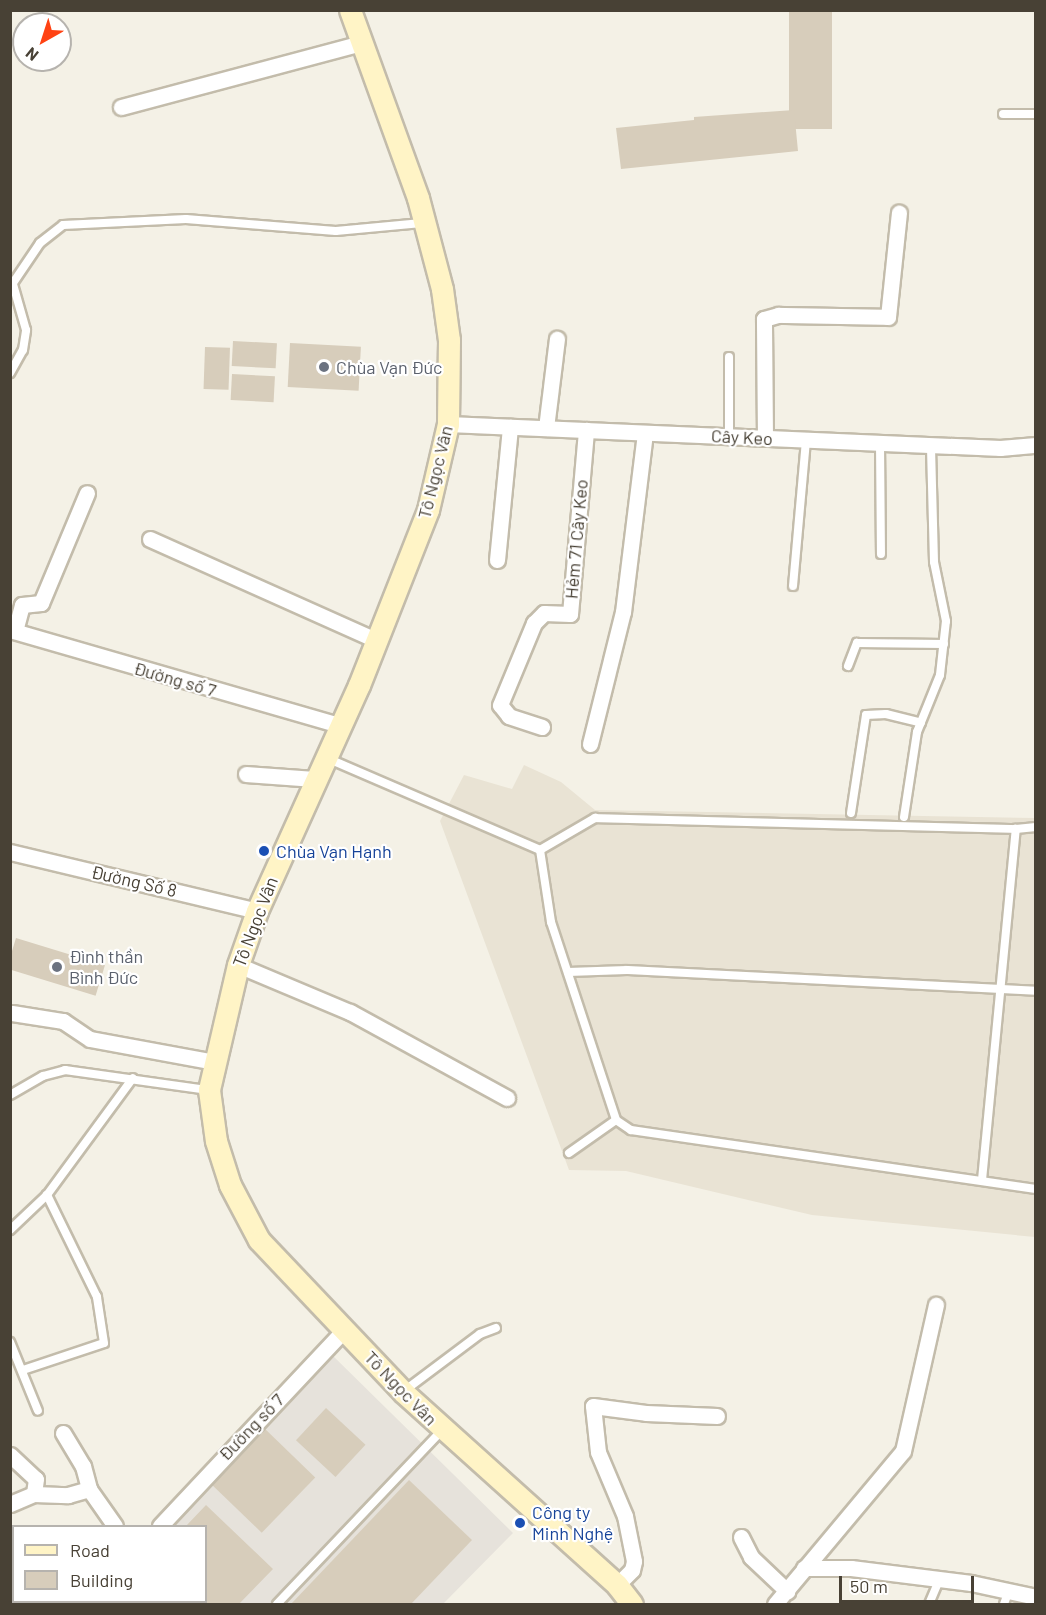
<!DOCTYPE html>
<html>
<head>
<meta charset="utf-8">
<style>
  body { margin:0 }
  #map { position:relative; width:1046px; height:1615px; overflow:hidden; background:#f4f1e6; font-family:Barlow,sans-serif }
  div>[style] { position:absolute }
  .residential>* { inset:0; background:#e9e3d4 }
  .industrial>* { inset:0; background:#e6e2db }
  .building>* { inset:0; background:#d7cdbb; transform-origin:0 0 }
  .roads { filter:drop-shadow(2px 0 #c3bcab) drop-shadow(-2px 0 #c3bcab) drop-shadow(0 2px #c3bcab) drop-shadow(0 -2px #c3bcab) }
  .service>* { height:8px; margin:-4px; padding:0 4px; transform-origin:4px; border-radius:4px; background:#fff }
  .minor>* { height:15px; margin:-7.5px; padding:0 7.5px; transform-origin:7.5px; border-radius:7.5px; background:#fff }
  .secondary>* { height:21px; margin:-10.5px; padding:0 10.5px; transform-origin:10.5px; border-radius:10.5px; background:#fff4c6 }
  .dots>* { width:16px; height:16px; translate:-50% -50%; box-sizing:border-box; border:3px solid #fff; border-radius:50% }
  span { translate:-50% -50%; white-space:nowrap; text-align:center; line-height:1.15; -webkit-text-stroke:4.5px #fff; paint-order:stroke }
  .worship-label { font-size:18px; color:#5b616d }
  .left { translate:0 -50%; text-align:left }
  .street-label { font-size:18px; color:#484135 }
  .transit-label { font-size:18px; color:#164399 }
  .frame { position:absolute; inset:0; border:12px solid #484135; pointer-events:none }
  .legend { position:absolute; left:12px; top:1525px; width:195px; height:78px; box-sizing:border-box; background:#fff; border:2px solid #b6b3ae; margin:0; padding:8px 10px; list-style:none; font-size:18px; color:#484135 }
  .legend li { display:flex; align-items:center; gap:12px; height:30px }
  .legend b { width:30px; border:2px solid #b6b3ae }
  .north { position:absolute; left:12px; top:12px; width:60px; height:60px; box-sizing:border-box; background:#fff; border:2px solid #b6b3ae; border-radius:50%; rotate:219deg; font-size:16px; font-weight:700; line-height:24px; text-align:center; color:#484135 }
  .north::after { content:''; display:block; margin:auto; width:21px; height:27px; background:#ff4213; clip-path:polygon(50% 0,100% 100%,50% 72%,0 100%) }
  .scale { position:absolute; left:839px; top:1576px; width:135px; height:27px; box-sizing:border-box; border:3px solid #484135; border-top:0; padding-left:8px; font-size:18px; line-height:21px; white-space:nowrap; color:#484135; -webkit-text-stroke:4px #fff; paint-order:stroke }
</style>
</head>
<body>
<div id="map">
  <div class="residential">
    <i style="clip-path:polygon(524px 765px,561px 782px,595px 810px,1035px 818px,1035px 1237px,812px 1215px,626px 1171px,569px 1170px,440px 821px,464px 775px,512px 789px)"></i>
  </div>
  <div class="industrial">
    <i style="clip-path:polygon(329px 1352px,513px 1533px,443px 1604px,146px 1604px,144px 1602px,206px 1602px,206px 1526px,170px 1526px)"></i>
  </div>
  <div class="building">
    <i style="left:789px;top:10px;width:43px;height:119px"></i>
    <i style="clip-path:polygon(794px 110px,798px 151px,621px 169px,616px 128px,694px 120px,694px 117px)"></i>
    <i style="left:233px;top:341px;width:44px;height:25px;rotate:3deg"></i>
    <i style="left:290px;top:343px;width:71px;height:44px;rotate:3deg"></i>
    <i style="left:205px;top:347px;width:25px;height:42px;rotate:2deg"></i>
    <i style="left:232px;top:374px;width:43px;height:26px;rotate:3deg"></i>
    <i style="left:16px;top:938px;width:93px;height:32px;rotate:17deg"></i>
    <i style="left:326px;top:1408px;width:54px;height:44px;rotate:43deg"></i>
    <i style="left:262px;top:1426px;width:74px;height:77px;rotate:44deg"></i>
    <i style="clip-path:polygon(409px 1480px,472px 1540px,411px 1604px,291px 1604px)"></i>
    <i style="clip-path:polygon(206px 1505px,273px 1569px,239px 1604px,169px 1604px,166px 1602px,206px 1602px,206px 1526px,186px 1526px)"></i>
  </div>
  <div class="roads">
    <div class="service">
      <i style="left:1003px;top:114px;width:33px"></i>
      <i style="left:13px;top:283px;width:48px;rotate:-56deg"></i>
      <i style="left:40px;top:243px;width:29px;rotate:-38deg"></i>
      <i style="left:63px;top:225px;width:123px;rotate:-2.8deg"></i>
      <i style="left:186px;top:219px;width:150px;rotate:4.6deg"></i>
      <i style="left:336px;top:231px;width:86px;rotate:-5.3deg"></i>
      <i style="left:729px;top:357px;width:79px;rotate:90deg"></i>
      <i style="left:10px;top:373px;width:26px;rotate:-61deg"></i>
      <i style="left:23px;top:350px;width:20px;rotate:-81deg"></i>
      <i style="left:26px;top:330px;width:51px;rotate:-105.9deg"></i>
      <i style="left:880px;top:443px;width:111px;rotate:89.5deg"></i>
      <i style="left:793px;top:586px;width:147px;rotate:-84.9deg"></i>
      <i style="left:848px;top:666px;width:25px;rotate:-69deg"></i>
      <i style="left:857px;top:643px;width:87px;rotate:0.7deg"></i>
      <i style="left:329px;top:759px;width:230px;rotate:23.3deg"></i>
      <i style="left:540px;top:850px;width:73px;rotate:81.3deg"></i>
      <i style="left:551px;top:922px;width:208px;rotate:71.8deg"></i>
      <i style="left:616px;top:1120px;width:18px;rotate:34deg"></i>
      <i style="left:631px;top:1130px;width:409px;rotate:8.3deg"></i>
      <i style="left:851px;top:813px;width:99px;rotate:-81.3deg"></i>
      <i style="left:866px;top:715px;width:20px;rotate:-3deg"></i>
      <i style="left:886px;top:714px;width:36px;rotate:14deg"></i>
      <i style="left:904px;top:817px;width:86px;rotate:-81.3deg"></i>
      <i style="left:917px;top:732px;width:61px;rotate:-68deg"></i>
      <i style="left:940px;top:675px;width:54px;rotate:-83.7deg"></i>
      <i style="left:946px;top:621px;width:60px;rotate:-101.5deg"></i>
      <i style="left:934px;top:562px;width:117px;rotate:-91.5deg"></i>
      <i style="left:540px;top:850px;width:64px;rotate:-30.2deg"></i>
      <i style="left:595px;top:818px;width:421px;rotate:1.5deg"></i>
      <i style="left:568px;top:972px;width:59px;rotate:-1.9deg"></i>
      <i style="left:627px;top:970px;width:410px;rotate:2.9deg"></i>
      <i style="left:10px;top:1095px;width:38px;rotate:-30deg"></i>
      <i style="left:43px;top:1076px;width:23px;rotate:-15deg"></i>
      <i style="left:65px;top:1070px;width:143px;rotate:8deg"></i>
      <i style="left:569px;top:1153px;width:57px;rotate:-35.1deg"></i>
      <i style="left:982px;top:1180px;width:353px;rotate:-84.5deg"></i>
      <i style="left:1016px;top:829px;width:20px;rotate:-6deg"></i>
      <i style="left:10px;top:1230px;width:51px;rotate:-43.4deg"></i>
      <i style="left:10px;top:1342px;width:74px;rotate:67.9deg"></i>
      <i style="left:23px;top:1370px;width:85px;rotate:-18.4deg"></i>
      <i style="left:104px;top:1343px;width:47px;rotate:-98.7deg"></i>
      <i style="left:97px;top:1297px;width:114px;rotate:-116.1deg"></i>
      <i style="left:47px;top:1195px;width:145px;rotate:-53.7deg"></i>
      <i style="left:404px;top:1391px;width:95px;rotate:-36.9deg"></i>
      <i style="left:480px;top:1334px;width:17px;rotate:-21deg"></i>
      <i style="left:277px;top:1604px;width:240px;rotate:-46.5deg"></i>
      <i style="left:929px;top:1604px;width:25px;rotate:-67deg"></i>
      <i style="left:1004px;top:1604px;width:15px;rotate:-70deg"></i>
    </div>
    <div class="minor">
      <i style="left:121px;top:107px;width:249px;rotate:-14.9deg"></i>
      <i style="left:448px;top:424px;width:553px;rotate:2.49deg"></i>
      <i style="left:1000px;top:448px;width:36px;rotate:-5deg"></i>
      <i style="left:546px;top:428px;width:90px;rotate:-83deg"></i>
      <i style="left:765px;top:438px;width:119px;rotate:-90.5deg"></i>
      <i style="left:764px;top:319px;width:15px;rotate:-16deg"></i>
      <i style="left:778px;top:315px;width:110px;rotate:1deg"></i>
      <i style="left:888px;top:317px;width:105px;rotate:-84deg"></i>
      <i style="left:150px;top:539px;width:248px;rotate:24.1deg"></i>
      <i style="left:497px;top:560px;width:134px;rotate:-84.4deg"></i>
      <i style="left:10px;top:630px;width:343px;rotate:16.1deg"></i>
      <i style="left:15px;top:631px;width:27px;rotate:-75deg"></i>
      <i style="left:22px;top:605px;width:19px;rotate:-6deg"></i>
      <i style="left:41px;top:603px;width:119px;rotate:-67.3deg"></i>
      <i style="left:542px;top:727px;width:35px;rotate:-162deg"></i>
      <i style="left:509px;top:716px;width:14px;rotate:-129deg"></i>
      <i style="left:500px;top:705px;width:89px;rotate:-67.5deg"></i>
      <i style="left:534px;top:623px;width:14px;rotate:-45deg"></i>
      <i style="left:544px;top:613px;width:26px;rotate:2deg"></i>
      <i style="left:570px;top:614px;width:185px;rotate:-85deg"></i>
      <i style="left:590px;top:744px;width:136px;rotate:-76deg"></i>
      <i style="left:623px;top:612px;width:180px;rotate:-83deg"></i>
      <i style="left:246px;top:774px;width:68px;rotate:4.2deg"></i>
      <i style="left:10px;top:852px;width:254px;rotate:13.4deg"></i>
      <i style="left:238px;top:965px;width:121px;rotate:22.8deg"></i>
      <i style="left:350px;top:1012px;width:179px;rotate:28.7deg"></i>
      <i style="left:12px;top:1013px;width:52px;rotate:8.9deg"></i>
      <i style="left:63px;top:1021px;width:32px;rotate:34deg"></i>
      <i style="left:90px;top:1039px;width:127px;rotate:10.4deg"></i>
      <i style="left:63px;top:1433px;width:39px;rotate:59deg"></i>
      <i style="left:83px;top:1466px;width:24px;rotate:75deg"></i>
      <i style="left:89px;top:1489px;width:45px;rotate:54.9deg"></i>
      <i style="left:10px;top:1455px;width:35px;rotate:43deg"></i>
      <i style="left:36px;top:1479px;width:15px;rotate:98deg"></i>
      <i style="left:10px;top:1504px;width:26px;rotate:-23deg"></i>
      <i style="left:34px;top:1494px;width:34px;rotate:2deg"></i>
      <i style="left:68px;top:1495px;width:22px;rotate:-16deg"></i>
      <i style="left:160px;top:1526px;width:269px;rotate:-46.8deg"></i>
      <i style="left:741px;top:1537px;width:22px;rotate:63deg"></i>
      <i style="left:751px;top:1557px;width:50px;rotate:43.4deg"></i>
      <i style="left:804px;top:1568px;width:47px"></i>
      <i style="left:851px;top:1568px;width:121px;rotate:7.1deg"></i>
      <i style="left:971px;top:1583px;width:66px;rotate:12.2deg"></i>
      <i style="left:617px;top:1585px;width:21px;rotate:-45deg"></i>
      <i style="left:632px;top:1570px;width:9px;rotate:-77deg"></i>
      <i style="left:634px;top:1561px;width:46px;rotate:-101.3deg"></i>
      <i style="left:625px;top:1516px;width:69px;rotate:-112.9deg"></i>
      <i style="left:598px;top:1452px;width:46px;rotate:-96.2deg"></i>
      <i style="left:593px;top:1406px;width:53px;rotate:7.5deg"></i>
      <i style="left:646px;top:1413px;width:71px;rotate:2.4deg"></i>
      <i style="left:94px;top:1604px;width:3px;rotate:-45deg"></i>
      <i style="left:775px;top:1604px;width:199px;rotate:-50.1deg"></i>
      <i style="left:903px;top:1451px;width:150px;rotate:-77.3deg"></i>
    </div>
    <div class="secondary">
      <i style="left:350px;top:10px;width:200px;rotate:70.1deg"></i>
      <i style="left:418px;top:198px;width:94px;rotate:75.2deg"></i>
      <i style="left:442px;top:289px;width:51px;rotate:82.2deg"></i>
      <i style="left:449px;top:340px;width:84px;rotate:90.7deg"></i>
      <i style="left:448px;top:424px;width:88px;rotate:103.1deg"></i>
      <i style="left:428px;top:510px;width:188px;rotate:111.5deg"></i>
      <i style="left:359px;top:685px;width:248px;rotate:114.3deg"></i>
      <i style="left:257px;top:911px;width:57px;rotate:109.4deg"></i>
      <i style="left:238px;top:965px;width:128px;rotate:103.1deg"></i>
      <i style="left:209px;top:1090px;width:51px;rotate:82.2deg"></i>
      <i style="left:216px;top:1141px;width:46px;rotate:72.3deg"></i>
      <i style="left:230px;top:1185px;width:62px;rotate:62.2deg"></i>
      <i style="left:259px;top:1240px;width:209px;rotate:46.5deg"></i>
      <i style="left:403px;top:1392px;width:288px;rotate:42deg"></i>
      <i style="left:617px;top:1585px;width:24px;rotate:52deg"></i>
    </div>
  </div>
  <div class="dots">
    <i style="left:324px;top:367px;background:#6b7280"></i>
    <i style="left:264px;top:851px;background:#1a4fb4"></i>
    <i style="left:57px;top:967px;background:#6b7280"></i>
    <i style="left:520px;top:1523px;background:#1a4fb4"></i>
  </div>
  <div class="worship-label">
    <span class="left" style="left:336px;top:367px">Chùa Vạn Đức</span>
    <span class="left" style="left:69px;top:967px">Đình thần<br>Bình Đức</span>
  </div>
  <div class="street-label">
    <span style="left:742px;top:437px;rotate:3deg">Cây Keo</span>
    <span style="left:435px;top:472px;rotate:-76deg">Tô Ngọc Vân</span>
    <span style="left:576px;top:539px;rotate:-85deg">Hẻm 71 Cây Keo</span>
    <span style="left:175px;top:679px;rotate:16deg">Đường số 7</span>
    <span style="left:134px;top:881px;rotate:13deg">Đường Số 8</span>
    <span style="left:255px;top:922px;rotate:-69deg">Tô Ngọc Vân</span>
    <span style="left:401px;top:1388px;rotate:46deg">Tô Ngọc Vân</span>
    <span style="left:251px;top:1427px;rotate:-46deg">Đường số 7</span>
  </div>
  <div class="transit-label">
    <span class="left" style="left:276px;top:851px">Chùa Vạn Hạnh</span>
    <span class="left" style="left:532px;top:1523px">Công ty<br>Minh Nghệ</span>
  </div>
  <div class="frame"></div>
  <ul class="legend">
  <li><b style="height:8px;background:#fff4c6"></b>Road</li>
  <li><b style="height:16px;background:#d7cdbb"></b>Building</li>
  </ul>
  <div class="north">N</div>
  <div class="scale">50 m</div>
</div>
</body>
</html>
